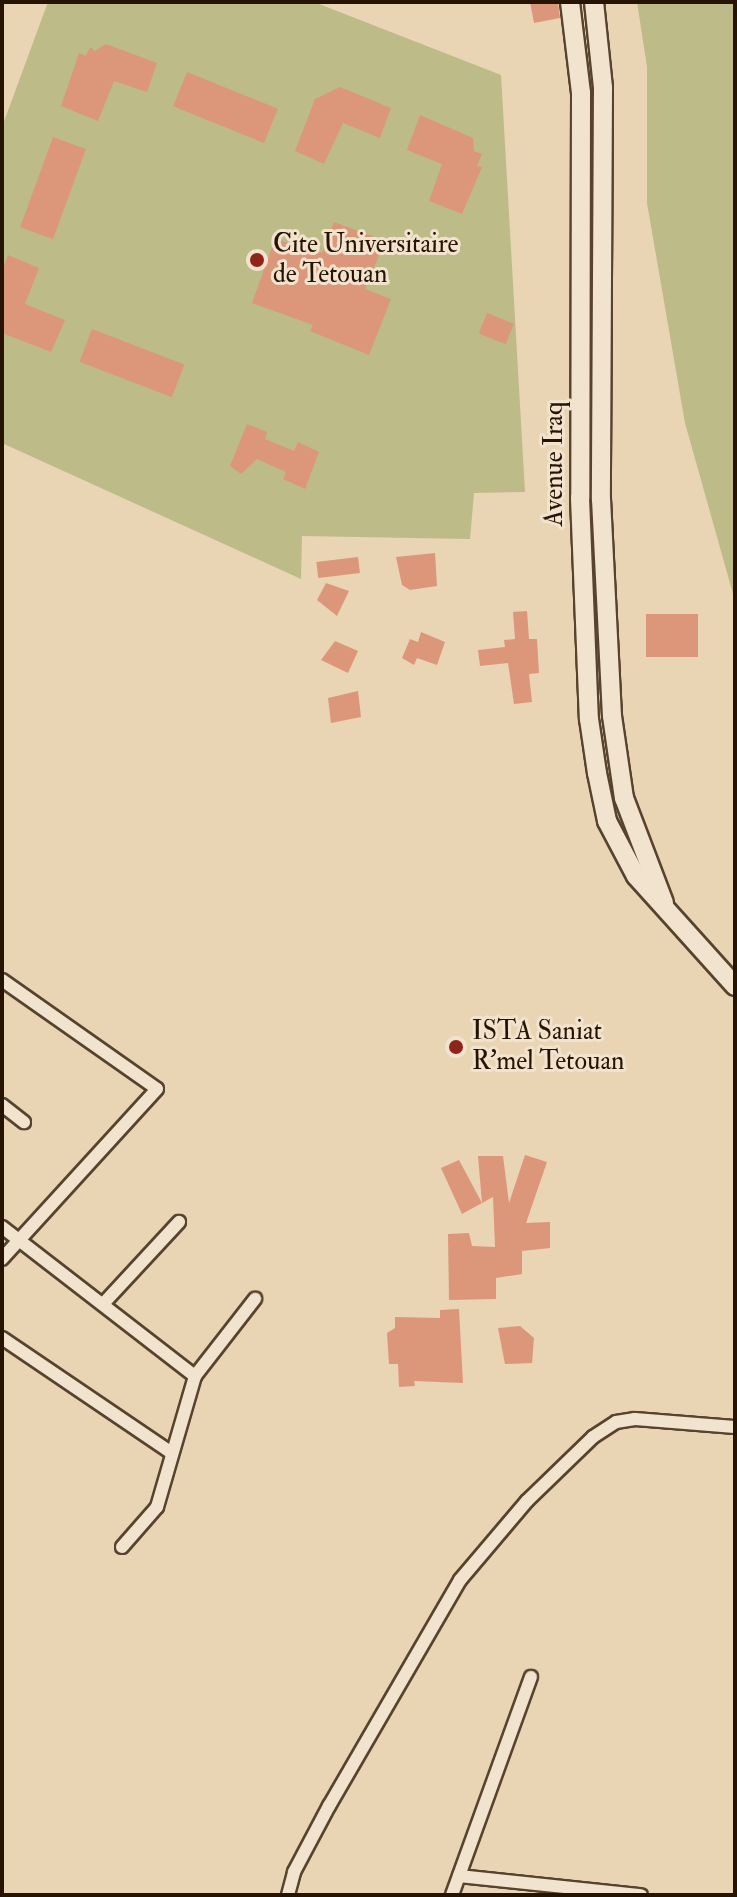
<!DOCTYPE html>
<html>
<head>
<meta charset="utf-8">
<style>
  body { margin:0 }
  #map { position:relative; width:737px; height:1897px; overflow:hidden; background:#e9d4b3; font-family:"IM FELL Double Pica",serif }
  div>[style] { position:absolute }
  .green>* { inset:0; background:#bdbb88 }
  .building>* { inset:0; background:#dc977a; transform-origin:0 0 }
  .roads { filter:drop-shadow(2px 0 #57432e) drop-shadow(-2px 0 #57432e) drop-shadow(0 2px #57432e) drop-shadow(0 -2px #57432e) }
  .street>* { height:12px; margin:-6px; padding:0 6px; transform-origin:6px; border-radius:6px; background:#f1e3ce }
  .secondary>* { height:18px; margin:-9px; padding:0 9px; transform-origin:9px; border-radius:9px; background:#f1e3ce }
  .dots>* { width:22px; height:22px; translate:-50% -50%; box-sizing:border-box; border:4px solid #f1e3ce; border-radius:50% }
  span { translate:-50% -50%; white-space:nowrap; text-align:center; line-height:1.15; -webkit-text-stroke:6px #f1e3ce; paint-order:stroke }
  .poi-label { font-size:26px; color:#261301 }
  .left { translate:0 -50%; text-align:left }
  .street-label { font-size:26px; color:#261301 }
  .frame { position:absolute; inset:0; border:4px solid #261301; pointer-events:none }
</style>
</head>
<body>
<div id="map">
  <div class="green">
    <i style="clip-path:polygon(48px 2px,314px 2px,501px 75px,525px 492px,474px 493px,470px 539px,302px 536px,301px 579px,2px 443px,2px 127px)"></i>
    <i style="clip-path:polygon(637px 2px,735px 2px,735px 601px,685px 423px,647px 203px,647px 67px)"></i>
  </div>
  <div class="building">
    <i style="clip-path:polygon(530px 2px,558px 2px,560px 18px,534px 23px)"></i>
    <i style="clip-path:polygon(106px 44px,157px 63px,147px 92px,114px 81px,98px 121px,61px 106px,79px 53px,86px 56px,90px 47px,95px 51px)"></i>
    <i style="left:187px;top:72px;width:98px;height:37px;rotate:22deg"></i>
    <i style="clip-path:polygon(340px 87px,391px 108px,380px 138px,343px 123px,324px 164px,295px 151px,315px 99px)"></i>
    <i style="clip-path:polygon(420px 115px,473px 138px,474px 151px,482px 154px,477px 166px,482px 167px,462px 214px,429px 201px,442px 164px,407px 150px)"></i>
    <i style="left:53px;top:137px;width:35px;height:96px;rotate:20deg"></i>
    <i style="clip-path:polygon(334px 222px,385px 241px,365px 289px,391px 299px,369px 355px,310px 331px,313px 325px,252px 303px,275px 239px,322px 253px)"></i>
    <i style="clip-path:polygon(8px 255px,39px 268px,25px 304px,65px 320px,51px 352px,2px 333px,2px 271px)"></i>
    <i style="left:487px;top:313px;width:29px;height:22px;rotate:22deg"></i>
    <i style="left:92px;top:329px;width:99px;height:35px;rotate:21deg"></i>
    <i style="clip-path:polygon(247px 424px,267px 432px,265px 439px,294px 451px,298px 442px,319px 452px,305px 489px,283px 479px,286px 472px,257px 459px,241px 474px,230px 466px)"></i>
    <i style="clip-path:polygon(435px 553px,437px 586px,410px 590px,402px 585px,396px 557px)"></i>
    <i style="left:358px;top:557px;width:16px;height:42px;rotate:83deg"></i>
    <i style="clip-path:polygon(326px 583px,349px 591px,337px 616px,317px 600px)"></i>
    <i style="clip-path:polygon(527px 611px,529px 639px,537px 639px,539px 673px,529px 674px,532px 702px,514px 704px,508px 663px,480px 666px,478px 650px,505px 647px,504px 640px,515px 639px,513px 612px)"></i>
    <i style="left:646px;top:614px;width:52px;height:43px"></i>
    <i style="clip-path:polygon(421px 632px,445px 642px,437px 665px,417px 658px,414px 665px,402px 658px,410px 639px,418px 642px)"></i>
    <i style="clip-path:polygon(335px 641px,358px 651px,348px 673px,321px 660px)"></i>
    <i style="clip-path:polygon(358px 691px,361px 717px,331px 723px,328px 698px)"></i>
    <i style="clip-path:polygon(525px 1155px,547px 1162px,526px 1223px,550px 1222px,550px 1248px,522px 1251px,522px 1274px,496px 1278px,496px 1299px,449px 1300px,448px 1234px,469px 1233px,472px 1246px,495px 1247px,493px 1197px,482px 1203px,478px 1156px,503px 1156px,509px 1203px)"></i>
    <i style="clip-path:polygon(459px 1160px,482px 1203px,462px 1214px,441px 1168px)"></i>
    <i style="clip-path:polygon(459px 1309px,463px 1383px,414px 1381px,415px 1386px,399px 1387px,398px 1364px,389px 1364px,387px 1333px,395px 1328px,395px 1317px,440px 1318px,440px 1310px)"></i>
    <i style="clip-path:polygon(520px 1326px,534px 1338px,532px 1363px,505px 1364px,498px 1328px)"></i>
  </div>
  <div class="roads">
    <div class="street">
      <i style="left:2px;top:980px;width:189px;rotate:35.1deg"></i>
      <i style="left:157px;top:1089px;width:230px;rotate:132.4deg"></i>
      <i style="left:2px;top:1105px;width:28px;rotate:38deg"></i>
      <i style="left:2px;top:1227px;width:244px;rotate:37.7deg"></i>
      <i style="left:103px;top:1304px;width:112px;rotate:-47.2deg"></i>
      <i style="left:2px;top:1338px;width:205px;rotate:34.1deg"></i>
      <i style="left:122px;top:1547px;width:53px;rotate:-48.8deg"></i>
      <i style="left:157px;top:1507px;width:136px;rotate:-73.8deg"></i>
      <i style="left:195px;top:1376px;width:98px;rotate:-52.1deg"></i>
      <i style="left:459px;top:1876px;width:183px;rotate:6deg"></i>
      <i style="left:288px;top:1895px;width:24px;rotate:-75deg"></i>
      <i style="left:294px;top:1872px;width:75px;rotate:-62.1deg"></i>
      <i style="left:329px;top:1806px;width:261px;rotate:-59.9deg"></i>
      <i style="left:460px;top:1580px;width:104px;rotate:-49.7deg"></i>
      <i style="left:527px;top:1501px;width:92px;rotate:-44.1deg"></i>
      <i style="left:593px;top:1437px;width:27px;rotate:-33deg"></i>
      <i style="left:616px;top:1422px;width:19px;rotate:-9deg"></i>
      <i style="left:635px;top:1419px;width:100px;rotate:4.6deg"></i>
      <i style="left:452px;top:1895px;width:232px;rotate:-70.1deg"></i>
    </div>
    <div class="secondary">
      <i style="left:570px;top:2px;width:92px;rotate:83.1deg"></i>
      <i style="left:581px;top:93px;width:405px;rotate:90.1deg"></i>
      <i style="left:580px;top:498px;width:221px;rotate:87.7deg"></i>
      <i style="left:589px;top:719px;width:55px;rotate:81.6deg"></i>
      <i style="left:597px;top:773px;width:49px;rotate:78.2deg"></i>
      <i style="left:607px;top:821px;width:62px;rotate:62.2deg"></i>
      <i style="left:636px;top:876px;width:148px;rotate:48deg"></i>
      <i style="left:594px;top:2px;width:86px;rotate:84deg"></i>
      <i style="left:603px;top:88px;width:411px;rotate:90.3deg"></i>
      <i style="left:601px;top:499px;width:217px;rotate:87.1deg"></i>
      <i style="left:612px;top:716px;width:83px;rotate:81.7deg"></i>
      <i style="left:624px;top:798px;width:112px;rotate:69.1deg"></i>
    </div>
  </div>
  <div class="dots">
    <i style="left:257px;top:260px;background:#8f2418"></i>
    <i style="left:456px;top:1047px;background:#8f2418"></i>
  </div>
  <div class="poi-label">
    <span class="left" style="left:273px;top:260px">Cite Universitaire<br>de Tetouan</span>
    <span class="left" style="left:472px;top:1047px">ISTA Saniat<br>R’mel Tetouan</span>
  </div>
  <div class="street-label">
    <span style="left:555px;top:464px;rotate:-90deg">Avenue Iraq</span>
  </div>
  <div class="frame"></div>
</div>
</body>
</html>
